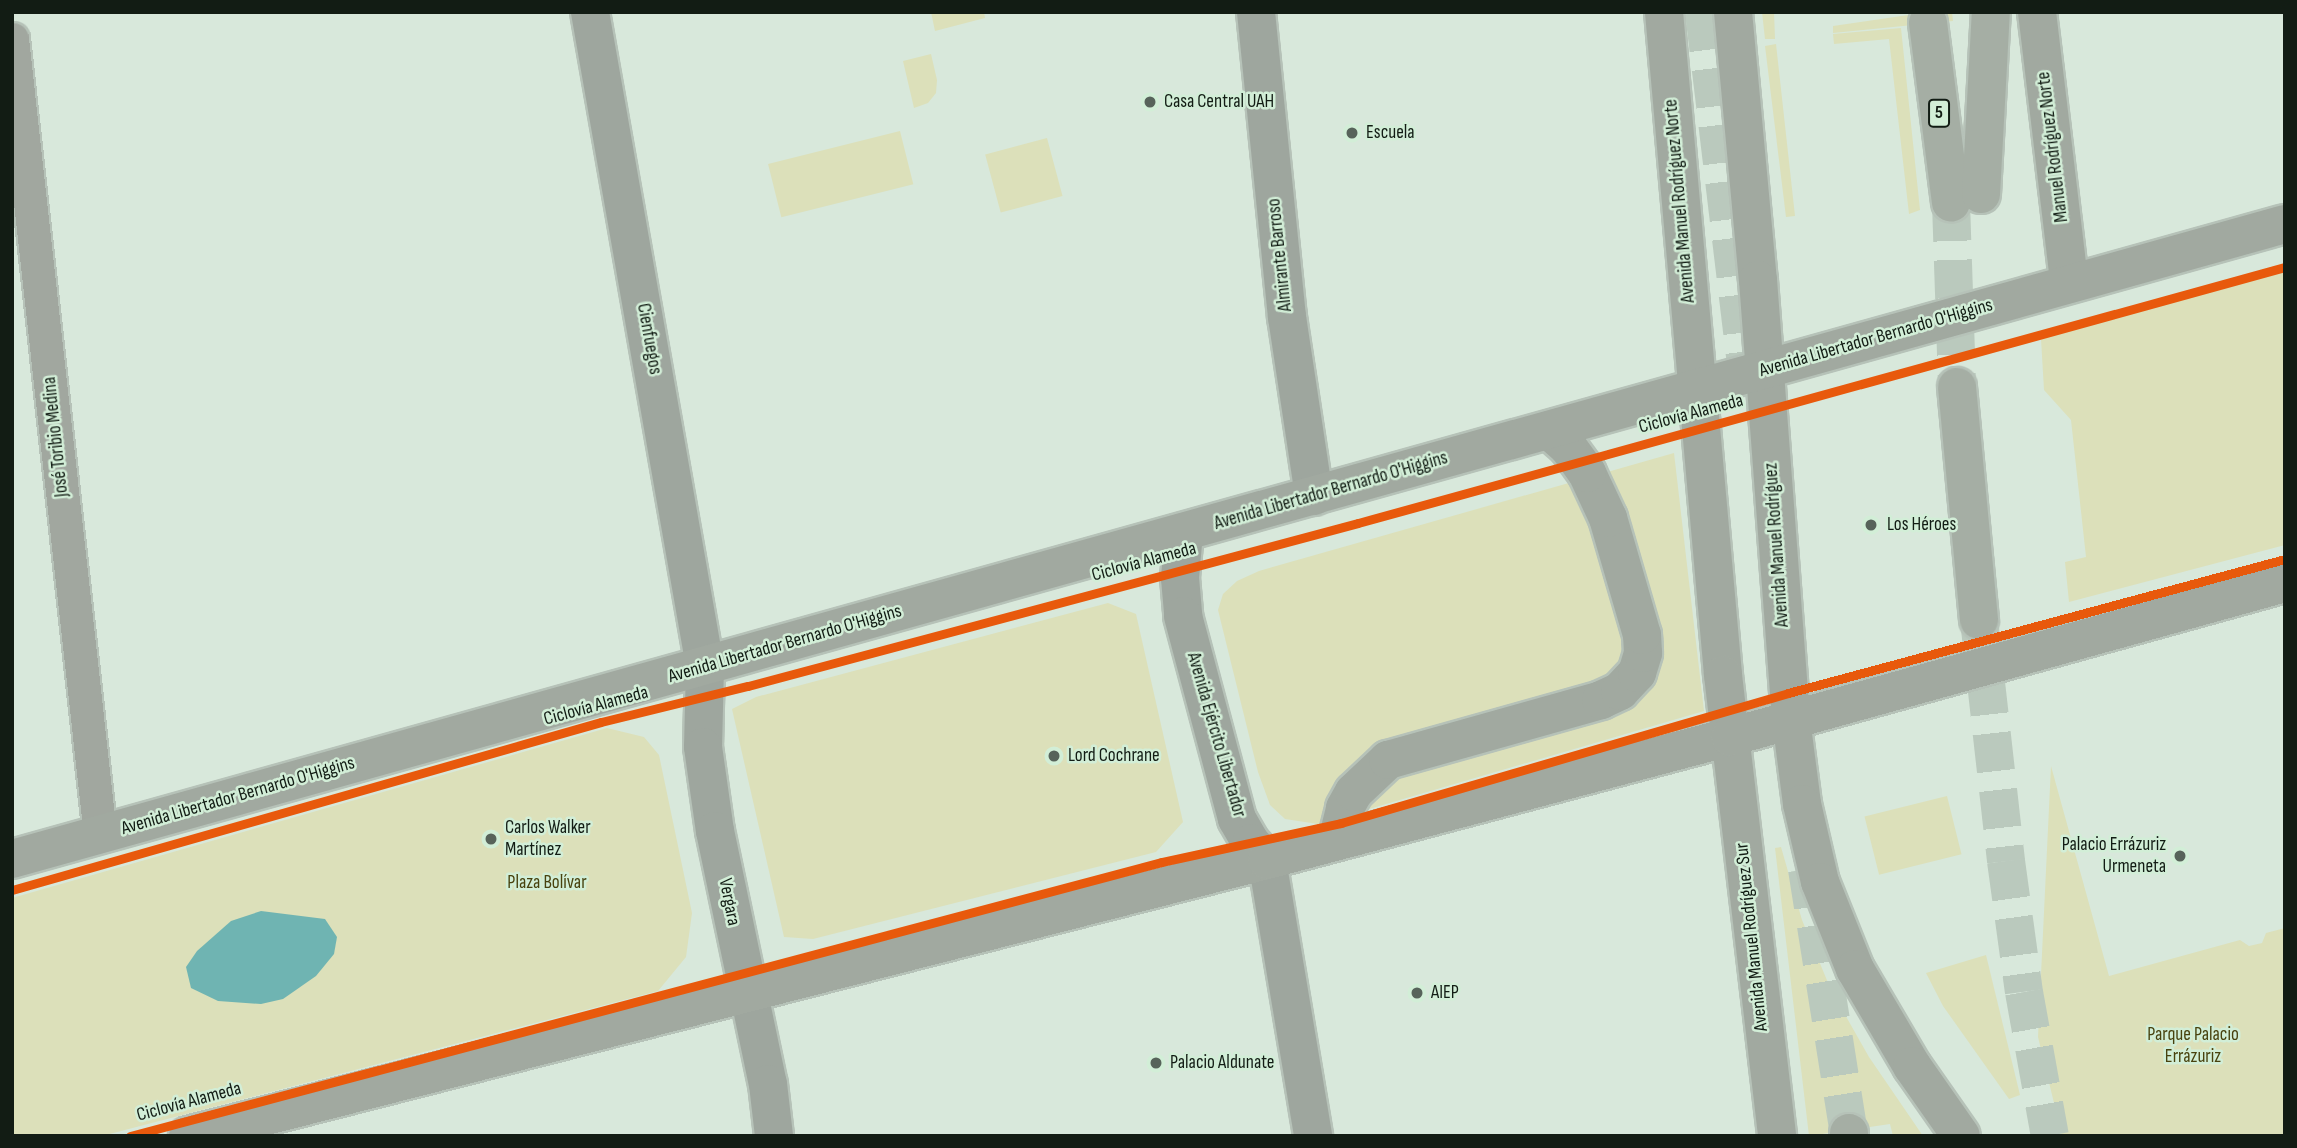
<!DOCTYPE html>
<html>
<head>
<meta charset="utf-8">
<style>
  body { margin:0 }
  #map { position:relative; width:2297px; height:1148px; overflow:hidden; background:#d8e8db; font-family:"Sofia Sans Condensed",sans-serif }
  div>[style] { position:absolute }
  .green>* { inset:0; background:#dce0ba; transform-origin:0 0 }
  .water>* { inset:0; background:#6fb4b2 }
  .highway-tunnel>* { height:38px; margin-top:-19px; transform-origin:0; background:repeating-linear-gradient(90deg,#bac9bd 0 38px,transparent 0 57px) }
  .roads { filter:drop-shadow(2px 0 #b6c2b8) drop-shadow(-2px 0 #b6c2b8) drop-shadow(0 2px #b6c2b8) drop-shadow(0 -2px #b6c2b8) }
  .street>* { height:33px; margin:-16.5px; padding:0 16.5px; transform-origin:16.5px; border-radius:16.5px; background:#a1a79f }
  .secondary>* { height:38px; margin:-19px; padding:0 19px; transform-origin:19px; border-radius:19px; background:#9ea69e }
  .primary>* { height:38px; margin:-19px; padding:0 19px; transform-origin:19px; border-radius:19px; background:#a1a9a0 }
  .highway>* { height:38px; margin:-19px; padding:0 19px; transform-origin:19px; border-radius:19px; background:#a5aea4 }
  .cycleway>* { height:9px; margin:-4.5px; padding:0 4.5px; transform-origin:4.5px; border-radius:4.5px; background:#e8590c }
  .dots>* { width:19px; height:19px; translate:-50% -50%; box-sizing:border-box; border:4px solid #d2eed7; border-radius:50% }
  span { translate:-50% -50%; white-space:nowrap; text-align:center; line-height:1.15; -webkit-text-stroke:5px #d2eed7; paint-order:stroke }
  .shield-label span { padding:2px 5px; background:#d2eed7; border:2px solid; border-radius:5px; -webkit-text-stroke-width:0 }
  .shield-label { font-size:18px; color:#121c14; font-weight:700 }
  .poi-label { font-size:19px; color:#121c14 }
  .left { translate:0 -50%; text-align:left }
  .right { translate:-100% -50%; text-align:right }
  .street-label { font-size:19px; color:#121c14 }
  .park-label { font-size:19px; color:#48420e }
  .frame { position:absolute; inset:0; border:14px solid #121c14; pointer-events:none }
</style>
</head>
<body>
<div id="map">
  <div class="green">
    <i style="clip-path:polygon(931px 12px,984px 12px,985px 18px,935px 31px)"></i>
    <i style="clip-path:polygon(1762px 12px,1774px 12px,1775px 39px,1765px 39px)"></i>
    <i style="clip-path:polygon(1929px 12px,1952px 12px,1953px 21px,1833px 33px,1833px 26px)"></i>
    <i style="clip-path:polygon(1901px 28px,1920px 210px,1909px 214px,1889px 39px,1834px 44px,1833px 34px)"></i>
    <i style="clip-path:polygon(1776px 44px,1795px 216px,1786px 217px,1765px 46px)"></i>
    <i style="clip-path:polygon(931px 54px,937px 80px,936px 93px,928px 103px,914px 108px,903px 61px)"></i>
    <i style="left:900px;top:131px;width:55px;height:136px;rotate:76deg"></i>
    <i style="left:1047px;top:138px;width:60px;height:64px;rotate:75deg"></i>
    <i style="clip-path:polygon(2285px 271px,2285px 545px,2069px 602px,2065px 562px,2086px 557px,2071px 420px,2044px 390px,2041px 339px)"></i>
    <i style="clip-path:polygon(1674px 453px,1704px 711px,1318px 824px,1285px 819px,1270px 805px,1258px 772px,1218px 610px,1223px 594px,1237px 581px,1259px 571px)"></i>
    <i style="clip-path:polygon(1108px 603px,1136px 614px,1183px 822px,1156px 852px,813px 939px,784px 937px,732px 709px,756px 697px)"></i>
    <i style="clip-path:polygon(607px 728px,644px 737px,659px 755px,692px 913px,686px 957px,658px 991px,102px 1136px,12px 1136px,12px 898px)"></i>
    <i style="clip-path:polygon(2051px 766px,2109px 976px,2240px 940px,2249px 946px,2262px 943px,2266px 933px,2285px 928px,2285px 1136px,2062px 1136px,2038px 1037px)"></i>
    <i style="left:1947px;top:796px;width:60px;height:85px;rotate:76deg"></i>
    <i style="clip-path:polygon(1781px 847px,1802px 920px,1831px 990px,1869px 1057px,1923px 1136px,1893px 1136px,1890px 1124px,1809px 1136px,1775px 848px)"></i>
    <i style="clip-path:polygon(1986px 955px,2020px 1095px,2009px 1099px,1943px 1006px,1926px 973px)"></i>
  </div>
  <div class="water">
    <i style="clip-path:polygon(261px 911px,325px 919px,337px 937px,334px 954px,316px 976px,283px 999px,261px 1004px,218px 1001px,191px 988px,186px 967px,197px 951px,231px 921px)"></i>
  </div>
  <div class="highway-tunnel">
    <i style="left:1704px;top:12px;width:386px;rotate:83.2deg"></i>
    <i style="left:1951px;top:203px;width:184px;rotate:88.1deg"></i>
    <i style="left:1979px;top:620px;width:243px;rotate:83.6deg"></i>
    <i style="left:2006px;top:861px;width:132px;rotate:82.2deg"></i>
    <i style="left:2024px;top:992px;width:146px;rotate:79.8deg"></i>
    <i style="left:1807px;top:869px;width:267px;rotate:81deg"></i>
  </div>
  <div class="roads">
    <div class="street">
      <i style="left:12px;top:39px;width:801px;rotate:83.69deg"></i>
    </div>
    <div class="secondary">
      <i style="left:590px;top:12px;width:664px;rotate:80.03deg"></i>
      <i style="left:705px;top:666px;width:81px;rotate:91.4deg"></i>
      <i style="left:703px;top:747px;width:85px;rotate:81.9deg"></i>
      <i style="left:715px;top:831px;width:258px;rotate:78.2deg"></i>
      <i style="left:768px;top:1084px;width:52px;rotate:83.4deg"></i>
      <i style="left:1256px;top:12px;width:307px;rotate:84.2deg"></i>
      <i style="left:1287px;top:317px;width:181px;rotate:81.4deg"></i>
      <i style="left:1184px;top:532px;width:46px;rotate:95deg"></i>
      <i style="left:1180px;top:578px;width:38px;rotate:85deg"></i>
      <i style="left:1183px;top:616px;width:210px;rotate:75.1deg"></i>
      <i style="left:1237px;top:819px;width:28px;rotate:60deg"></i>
      <i style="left:1251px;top:843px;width:23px;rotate:47deg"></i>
      <i style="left:1267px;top:860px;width:280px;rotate:80.5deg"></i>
    </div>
    <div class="primary">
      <i style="left:1664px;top:12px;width:666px;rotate:84.91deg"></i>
      <i style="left:1723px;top:675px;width:464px;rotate:83.3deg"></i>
      <i style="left:1733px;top:12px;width:269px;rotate:84.7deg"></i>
      <i style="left:1758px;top:280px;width:440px;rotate:85.7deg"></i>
      <i style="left:1791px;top:719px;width:86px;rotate:82.6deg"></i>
      <i style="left:1802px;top:804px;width:80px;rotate:77deg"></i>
      <i style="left:1820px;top:882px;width:94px;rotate:68.1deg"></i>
      <i style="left:1855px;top:969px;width:113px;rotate:59.6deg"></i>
      <i style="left:1912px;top:1066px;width:85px;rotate:55deg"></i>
      <i style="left:2037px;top:12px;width:272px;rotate:83.2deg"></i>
      <i style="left:1337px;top:841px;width:34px;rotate:-76deg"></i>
      <i style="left:1345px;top:808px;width:18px;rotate:-61deg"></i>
      <i style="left:1354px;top:792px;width:47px;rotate:-43.3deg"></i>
      <i style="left:1388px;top:760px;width:221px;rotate:-15.7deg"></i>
      <i style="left:1601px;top:700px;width:21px;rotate:-25deg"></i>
      <i style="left:1620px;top:691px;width:25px;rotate:-47deg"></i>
      <i style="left:1637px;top:673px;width:21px;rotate:-73deg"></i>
      <i style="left:1643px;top:653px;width:18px;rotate:-93deg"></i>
      <i style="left:1642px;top:635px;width:122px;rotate:-106.2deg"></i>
      <i style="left:1608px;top:518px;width:50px;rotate:-115deg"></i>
      <i style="left:1587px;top:473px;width:32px;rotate:-126deg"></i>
      <i style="left:1568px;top:447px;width:25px;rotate:-138deg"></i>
      <i style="left:12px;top:859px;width:2360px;rotate:-15.61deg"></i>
      <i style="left:188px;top:1136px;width:1114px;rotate:-14.35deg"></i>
      <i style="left:1267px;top:860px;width:479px;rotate:-14.9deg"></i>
      <i style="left:1730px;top:737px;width:576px;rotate:-15.51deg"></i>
    </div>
    <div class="highway">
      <i style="left:1928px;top:23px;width:181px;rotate:82.7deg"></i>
      <i style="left:1981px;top:194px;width:182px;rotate:-86.9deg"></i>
      <i style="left:1957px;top:387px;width:234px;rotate:84.6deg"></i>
      <i style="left:1849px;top:1133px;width:3px;rotate:90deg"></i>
    </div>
  </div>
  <div class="cycleway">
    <i style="left:12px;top:890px;width:612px;rotate:-15.92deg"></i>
    <i style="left:601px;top:722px;width:151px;rotate:-13.8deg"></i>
    <i style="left:748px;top:686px;width:631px;rotate:-14.96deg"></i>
    <i style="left:1358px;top:523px;width:962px;rotate:-15.44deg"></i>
    <i style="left:130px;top:1136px;width:1068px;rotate:-14.87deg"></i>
    <i style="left:1162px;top:862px;width:183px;rotate:-12.3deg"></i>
    <i style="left:1341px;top:823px;width:466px;rotate:-16.2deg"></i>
    <i style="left:1788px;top:693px;width:515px;rotate:-15.09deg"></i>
  </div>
  <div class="dots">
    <i style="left:1150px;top:102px;background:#57635a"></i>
    <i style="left:1352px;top:133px;background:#57635a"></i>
    <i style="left:1871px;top:525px;background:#57635a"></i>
    <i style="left:1054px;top:756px;background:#57635a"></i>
    <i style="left:491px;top:839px;background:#57635a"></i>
    <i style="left:2180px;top:856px;background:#57635a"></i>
    <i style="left:1417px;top:993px;background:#57635a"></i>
    <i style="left:1156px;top:1063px;background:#57635a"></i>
  </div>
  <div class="shield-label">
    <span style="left:1939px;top:113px">5</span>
  </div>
  <div class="poi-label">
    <span class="left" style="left:1164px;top:102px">Casa Central UAH</span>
    <span class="left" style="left:1366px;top:133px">Escuela</span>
    <span class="left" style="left:1887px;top:525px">Los Héroes</span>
    <span class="left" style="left:1068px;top:756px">Lord Cochrane</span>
    <span class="left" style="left:505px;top:839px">Carlos Walker<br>Martínez</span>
    <span class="right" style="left:2166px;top:856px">Palacio Errázuriz<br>Urmeneta</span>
    <span class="left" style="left:1431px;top:993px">AIEP</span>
    <span class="left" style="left:1170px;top:1063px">Palacio Aldunate</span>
  </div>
  <div class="street-label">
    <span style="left:2053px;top:147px;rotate:-97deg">Manuel Rodríguez Norte</span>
    <span style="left:1680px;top:201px;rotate:-95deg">Avenida Manuel Rodríguez Norte</span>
    <span style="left:1280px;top:255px;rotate:-96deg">Almirante Barroso</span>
    <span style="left:1876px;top:338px;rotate:-16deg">Avenida Libertador Bernardo O'Higgins</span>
    <span style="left:649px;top:339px;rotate:80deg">Cienfuegos</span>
    <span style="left:1691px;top:414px;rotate:-15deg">Ciclovía Alameda</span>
    <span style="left:56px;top:437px;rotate:-96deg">José Toribio Medina</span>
    <span style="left:1331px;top:491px;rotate:-16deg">Avenida Libertador Bernardo O'Higgins</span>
    <span style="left:1777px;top:545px;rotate:-94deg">Avenida Manuel Rodríguez</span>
    <span style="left:1144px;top:562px;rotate:-15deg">Ciclovía Alameda</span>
    <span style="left:785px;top:644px;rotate:-16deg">Avenida Libertador Bernardo O'Higgins</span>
    <span style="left:596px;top:706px;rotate:-15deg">Ciclovía Alameda</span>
    <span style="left:1216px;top:735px;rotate:74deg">Avenida Ejército Libertador</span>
    <span style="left:238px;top:796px;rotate:-16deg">Avenida Libertador Bernardo O'Higgins</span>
    <span style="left:729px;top:902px;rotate:79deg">Vergara</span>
    <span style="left:1752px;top:937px;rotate:-96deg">Avenida Manuel Rodríguez Sur</span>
    <span style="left:189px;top:1102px;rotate:-15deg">Ciclovía Alameda</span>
  </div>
  <div class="park-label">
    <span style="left:547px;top:883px">Plaza Bolívar</span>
    <span style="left:2193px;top:1046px">Parque Palacio<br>Errázuriz</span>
  </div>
  <div class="frame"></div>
</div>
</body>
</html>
